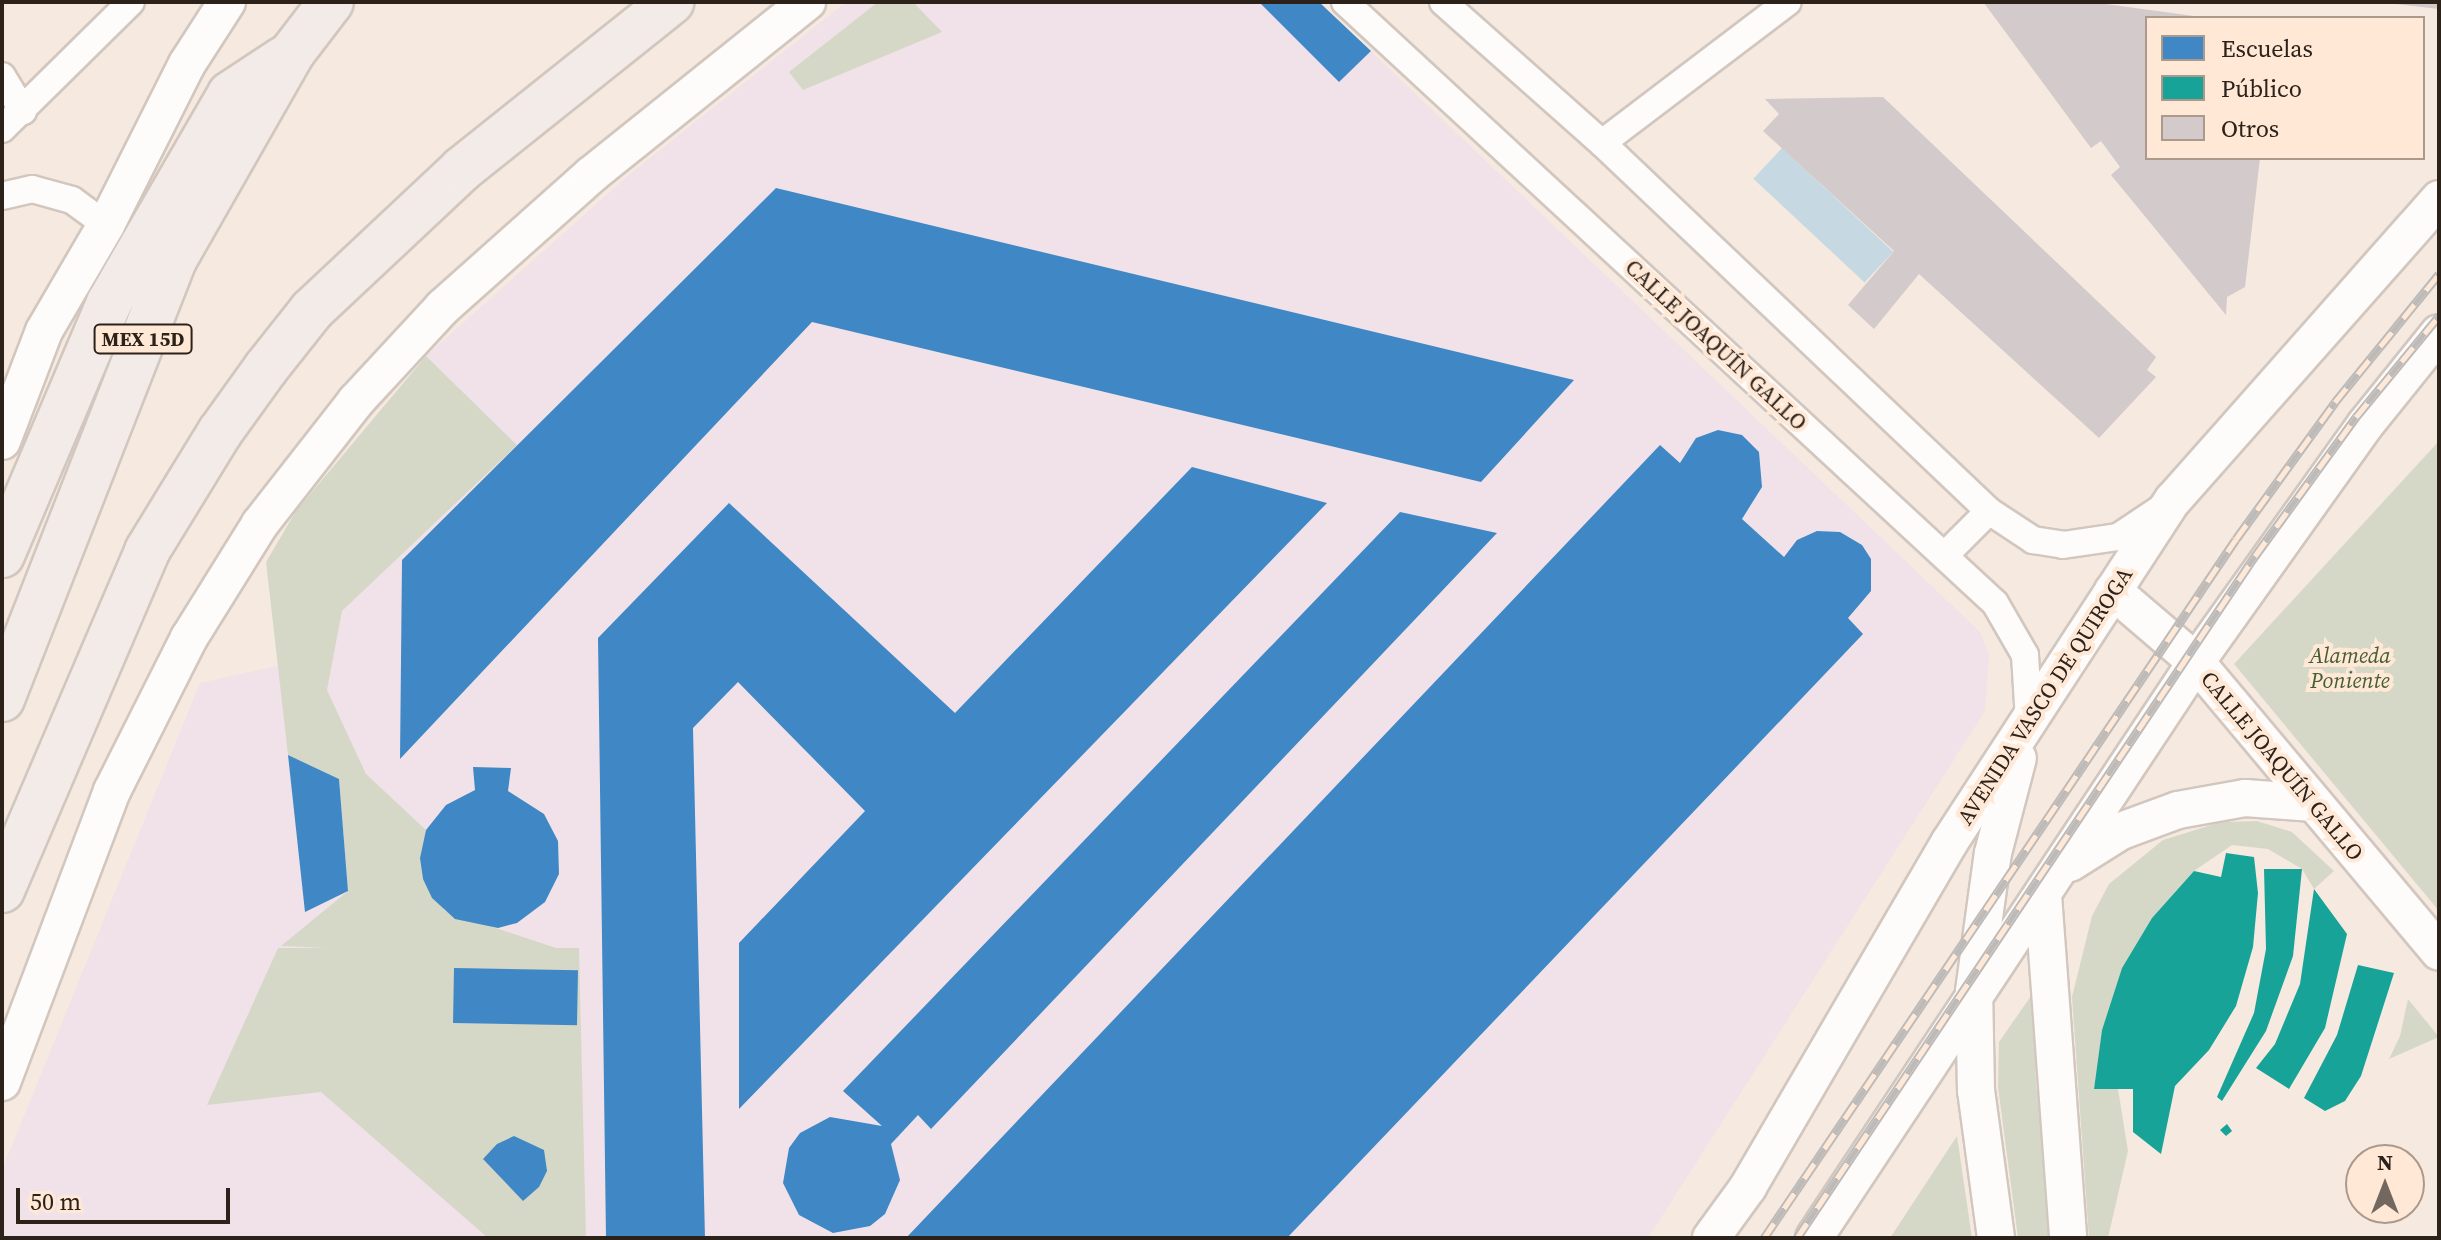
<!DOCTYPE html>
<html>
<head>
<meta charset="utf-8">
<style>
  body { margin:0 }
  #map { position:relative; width:2441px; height:1240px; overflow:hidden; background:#f6e9df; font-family:"Source Serif 4",serif }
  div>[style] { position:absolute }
  .education>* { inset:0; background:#f0e2e8 }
  .green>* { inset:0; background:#d6d8c7 }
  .water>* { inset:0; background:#c6d9e2; transform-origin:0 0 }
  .schools>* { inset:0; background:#3f88c5; transform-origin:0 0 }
  .public>* { inset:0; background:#17a398 }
  .building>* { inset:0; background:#d2cacb }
  .roads { filter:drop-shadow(2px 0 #d2c7bf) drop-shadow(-2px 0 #d2c7bf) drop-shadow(0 2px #d2c7bf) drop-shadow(0 -2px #d2c7bf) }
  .street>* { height:26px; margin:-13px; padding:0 13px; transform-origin:13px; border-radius:13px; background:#fefcfa }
  .secondary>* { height:36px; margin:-18px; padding:0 18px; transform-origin:18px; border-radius:18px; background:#fefcfa }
  .highway>* { height:44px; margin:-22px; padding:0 22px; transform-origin:22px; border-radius:22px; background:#f3ebe8 }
  .rail>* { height:9px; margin-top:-4.5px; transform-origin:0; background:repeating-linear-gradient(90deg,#ffe8d6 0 18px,#bdbab8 0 36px); box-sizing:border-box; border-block:2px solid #bdbab8 }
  span { translate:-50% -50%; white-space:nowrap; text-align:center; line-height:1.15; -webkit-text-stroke:8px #ffe8d6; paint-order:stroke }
  .shield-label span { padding:2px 6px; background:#ffe8d6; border:2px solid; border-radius:6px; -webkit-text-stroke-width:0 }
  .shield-label { font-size:20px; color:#2c221a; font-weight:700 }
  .street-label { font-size:22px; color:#2c221a }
  .park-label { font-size:22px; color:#455f34; font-style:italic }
  .frame { position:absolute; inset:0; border:4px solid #2c221a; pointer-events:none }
  .legend { position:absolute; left:2145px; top:16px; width:280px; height:144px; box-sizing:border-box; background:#ffe8d6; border:2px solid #ab998b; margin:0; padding:10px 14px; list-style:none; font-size:24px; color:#2c221a }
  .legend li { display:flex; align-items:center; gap:16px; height:40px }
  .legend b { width:40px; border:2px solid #ab998b }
  .north { position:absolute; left:2345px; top:1144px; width:80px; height:80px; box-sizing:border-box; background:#ffe8d6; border:2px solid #ab998b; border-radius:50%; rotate:0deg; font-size:22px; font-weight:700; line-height:32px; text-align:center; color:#2c221a }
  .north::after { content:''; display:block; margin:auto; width:28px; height:36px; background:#73685f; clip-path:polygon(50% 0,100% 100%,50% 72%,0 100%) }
  .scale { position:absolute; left:16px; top:1188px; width:214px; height:36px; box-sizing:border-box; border:4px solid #2c221a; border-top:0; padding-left:10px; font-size:24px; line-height:28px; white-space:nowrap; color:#2c221a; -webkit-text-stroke:6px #ffe8d6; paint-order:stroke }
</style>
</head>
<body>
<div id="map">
  <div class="education">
    <i style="clip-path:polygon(846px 2px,1319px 2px,1980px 632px,1989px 655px,1985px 711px,1648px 1238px,2px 1238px,2px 1170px,200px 683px,281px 665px,296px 511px,426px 356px,630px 174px)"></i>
  </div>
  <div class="green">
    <i style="clip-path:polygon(878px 2px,913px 2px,942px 32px,803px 90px,789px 72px)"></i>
    <i style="clip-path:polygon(426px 356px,517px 445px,342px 611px,327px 690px,366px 774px,426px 830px,420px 858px,423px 879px,445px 911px,556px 948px,579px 948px,586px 1238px,488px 1238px,321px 1092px,207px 1105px,278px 948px,327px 948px,281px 946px,348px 891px,339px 779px,288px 755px,266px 562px,296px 511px)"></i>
    <i style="clip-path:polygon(2439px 441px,2439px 911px,2234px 664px)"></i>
    <i style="clip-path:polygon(2257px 821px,2292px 832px,2334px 871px,2314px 889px,2302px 869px,2268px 849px,2232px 845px,2194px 871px,2152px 918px,2122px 968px,2102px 1030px,2094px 1089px,2118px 1089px,2128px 1151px,2108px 1238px,2089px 1238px,2072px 997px,2092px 916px,2109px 884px,2163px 840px,2221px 822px)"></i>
    <i style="clip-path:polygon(2033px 993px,2036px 1083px,2056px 1238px,2018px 1238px,1998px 1087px,1999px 1042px)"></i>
    <i style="clip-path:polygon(2408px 999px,2439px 1037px,2389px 1059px,2400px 1036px)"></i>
    <i style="clip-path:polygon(1957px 1136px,1972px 1238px,1890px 1238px)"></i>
  </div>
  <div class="water">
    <i style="left:1782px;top:148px;width:152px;height:42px;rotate:43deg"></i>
  </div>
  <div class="schools">
    <i style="clip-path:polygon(1259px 2px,1319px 2px,1371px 51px,1339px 82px)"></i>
    <i style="clip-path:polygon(776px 188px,1574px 380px,1481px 482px,812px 322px,400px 759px,402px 560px)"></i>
    <i style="clip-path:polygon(1718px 430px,1742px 435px,1759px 452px,1762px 487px,1742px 519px,1784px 557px,1797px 540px,1817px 531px,1840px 532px,1862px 545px,1871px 559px,1871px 591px,1848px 618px,1863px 634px,1287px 1238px,906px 1238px,1660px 445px,1680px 463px,1696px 438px)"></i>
    <i style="clip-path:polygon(1192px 467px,1327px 503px,739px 1109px,739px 943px,865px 811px,738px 682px,693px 728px,705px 1238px,606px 1238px,598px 638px,729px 503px,955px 713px)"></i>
    <i style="clip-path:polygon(1400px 512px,1497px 533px,931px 1129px,918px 1115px,891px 1144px,900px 1180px,885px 1214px,870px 1226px,833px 1233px,799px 1215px,783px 1183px,789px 1148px,800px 1133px,830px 1117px,882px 1126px,843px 1091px)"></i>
    <i style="clip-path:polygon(288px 755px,339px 779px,348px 891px,305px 912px)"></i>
    <i style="clip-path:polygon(473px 767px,511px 768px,508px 791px,544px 814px,558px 841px,559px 874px,545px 902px,517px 923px,498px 928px,455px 919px,432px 898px,423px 879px,420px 858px,426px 830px,446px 805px,475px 790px)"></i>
    <i style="left:454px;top:968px;width:124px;height:55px;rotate:1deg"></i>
    <i style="clip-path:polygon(514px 1136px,544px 1150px,547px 1171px,539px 1187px,523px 1201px,483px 1159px,497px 1144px)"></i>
  </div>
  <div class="public">
    <i style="clip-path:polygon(2226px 853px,2254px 857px,2258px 893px,2253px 947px,2236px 1006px,2209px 1050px,2175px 1086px,2161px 1154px,2133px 1132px,2133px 1089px,2094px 1089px,2102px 1030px,2122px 968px,2152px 918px,2194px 871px,2221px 877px)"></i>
    <i style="clip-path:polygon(2264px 869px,2302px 869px,2293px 956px,2266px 1031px,2222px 1101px,2217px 1097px,2254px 1013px,2266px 949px)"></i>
    <i style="clip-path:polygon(2314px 889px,2347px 934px,2325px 1028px,2289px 1089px,2256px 1068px,2275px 1044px,2300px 984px)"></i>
    <i style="clip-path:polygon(2358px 965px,2394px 973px,2361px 1076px,2345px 1101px,2325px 1111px,2304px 1098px,2337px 1035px)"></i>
    <i style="clip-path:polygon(2227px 1124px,2232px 1131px,2226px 1136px,2220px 1130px)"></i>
  </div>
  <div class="building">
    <i style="clip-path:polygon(2005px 2px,2091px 2px,2194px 16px,2147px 18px,2147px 158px,2260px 158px,2245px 287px,2227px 297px,2226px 315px,2111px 175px,2120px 167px,2101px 141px,2091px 148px,1984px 3px)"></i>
    <i style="clip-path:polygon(2397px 2px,2439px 2px,2439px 9px,2396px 4px)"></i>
    <i style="clip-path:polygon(1883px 97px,2156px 357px,2147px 370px,2156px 377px,2099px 438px,1919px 274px,1874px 329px,1848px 305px,1894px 251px,1763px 131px,1779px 114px,1765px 99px)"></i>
  </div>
  <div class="roads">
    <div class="street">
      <i style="left:1345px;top:2px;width:885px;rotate:42.76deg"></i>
      <i style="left:1995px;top:603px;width:60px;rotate:60deg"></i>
      <i style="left:2025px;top:655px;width:65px;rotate:86.5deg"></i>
      <i style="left:1443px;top:2px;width:213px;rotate:41.6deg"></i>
      <i style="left:1602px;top:143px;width:534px;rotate:43.56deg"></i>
      <i style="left:1989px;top:511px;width:53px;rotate:33.4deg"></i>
      <i style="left:2033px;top:540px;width:30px;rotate:9deg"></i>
      <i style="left:2063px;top:545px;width:56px;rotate:-8.3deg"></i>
      <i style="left:2118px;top:537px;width:54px;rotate:-33.7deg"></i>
      <i style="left:2px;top:76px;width:41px;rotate:59deg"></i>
      <i style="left:2px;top:129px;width:181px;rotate:-44.6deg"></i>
      <i style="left:1602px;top:143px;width:233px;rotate:-37.2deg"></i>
      <i style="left:2px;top:196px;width:31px;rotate:-13deg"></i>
      <i style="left:32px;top:189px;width:41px;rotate:15.4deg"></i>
      <i style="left:72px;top:200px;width:42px;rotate:36.3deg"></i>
      <i style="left:1945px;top:555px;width:62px;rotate:-45deg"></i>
    </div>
    <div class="secondary">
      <i style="left:2px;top:441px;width:118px;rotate:-69.1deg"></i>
      <i style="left:44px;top:331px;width:123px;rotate:-59.7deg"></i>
      <i style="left:106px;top:225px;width:180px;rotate:-63.3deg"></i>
      <i style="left:187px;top:64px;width:74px;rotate:-57.2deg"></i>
      <i style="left:2113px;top:591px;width:109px;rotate:40.5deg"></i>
      <i style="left:2196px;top:662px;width:378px;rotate:50deg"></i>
      <i style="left:2070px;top:863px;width:60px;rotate:-32.1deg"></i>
      <i style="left:2121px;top:831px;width:61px;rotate:-20.2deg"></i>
      <i style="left:2178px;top:810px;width:68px;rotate:-10.2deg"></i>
      <i style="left:2245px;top:798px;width:69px;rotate:4.1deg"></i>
      <i style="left:2043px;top:895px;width:344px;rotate:85.8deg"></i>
      <i style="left:2px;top:1082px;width:311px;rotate:-69.3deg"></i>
      <i style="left:112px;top:791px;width:171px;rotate:-63.3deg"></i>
      <i style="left:189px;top:638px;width:134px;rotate:-58.1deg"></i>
      <i style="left:260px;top:524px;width:156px;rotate:-52deg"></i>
      <i style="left:356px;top:401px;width:128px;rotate:-47.2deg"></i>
      <i style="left:443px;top:307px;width:198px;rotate:-41.7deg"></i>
      <i style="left:591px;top:175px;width:277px;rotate:-38.7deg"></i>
      <i style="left:1711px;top:1238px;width:63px;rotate:-54deg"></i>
      <i style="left:1748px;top:1187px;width:398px;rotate:-59.7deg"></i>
      <i style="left:1949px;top:843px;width:410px;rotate:-56.9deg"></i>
      <i style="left:2173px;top:500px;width:402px;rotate:-48.5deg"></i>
      <i style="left:1814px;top:1238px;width:691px;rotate:-56.45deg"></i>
      <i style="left:2196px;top:662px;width:291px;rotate:-54.5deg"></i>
      <i style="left:2365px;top:425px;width:118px;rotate:-51.2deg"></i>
      <i style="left:1996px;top:1238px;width:148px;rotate:-97.7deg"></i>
      <i style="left:1976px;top:1091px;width:100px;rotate:-91.1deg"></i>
      <i style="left:1974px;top:991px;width:139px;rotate:-82.2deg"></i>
      <i style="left:1993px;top:853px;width:98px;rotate:-75.3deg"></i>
    </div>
    <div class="highway">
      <i style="left:2px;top:555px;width:274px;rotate:-67deg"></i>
      <i style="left:109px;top:303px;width:241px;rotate:-59.9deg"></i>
      <i style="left:230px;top:94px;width:64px;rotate:-33.4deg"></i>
      <i style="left:2px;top:699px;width:471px;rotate:-68.6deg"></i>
      <i style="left:174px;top:260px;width:238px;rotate:-60.3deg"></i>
      <i style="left:292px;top:53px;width:64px;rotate:-52.6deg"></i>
      <i style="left:2px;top:890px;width:369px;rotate:-66.8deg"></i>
      <i style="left:147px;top:551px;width:140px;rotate:-58.5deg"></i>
      <i style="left:220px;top:432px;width:79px;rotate:-54.3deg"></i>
      <i style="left:266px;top:368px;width:74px;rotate:-51.6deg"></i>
      <i style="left:312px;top:310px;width:206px;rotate:-43.2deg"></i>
      <i style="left:462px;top:169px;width:268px;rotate:-38.6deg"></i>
    </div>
  </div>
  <div class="rail">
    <i style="left:1764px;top:1238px;width:843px;rotate:-55.97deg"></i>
    <i style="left:2236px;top:539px;width:169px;rotate:-54.1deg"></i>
    <i style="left:2335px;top:402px;width:165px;rotate:-50.9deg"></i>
    <i style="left:1797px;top:1238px;width:822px;rotate:-56.12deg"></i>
    <i style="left:2255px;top:556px;width:172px;rotate:-54deg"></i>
    <i style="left:2356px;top:417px;width:131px;rotate:-50.6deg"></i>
  </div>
  <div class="shield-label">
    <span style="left:143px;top:339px">MEX 15D</span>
  </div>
  <div class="street-label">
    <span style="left:1716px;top:345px;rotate:43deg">CALLE JOAQUÍN GALLO</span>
    <span style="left:2045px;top:696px;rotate:-57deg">AVENIDA VASCO DE QUIROGA</span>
    <span style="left:2282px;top:766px;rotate:50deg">CALLE JOAQUÍN GALLO</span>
  </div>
  <div class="park-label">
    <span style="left:2350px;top:668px">Alameda<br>Poniente</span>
  </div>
  <div class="frame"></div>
  <ul class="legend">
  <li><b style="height:22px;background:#3f88c5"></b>Escuelas</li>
  <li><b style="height:22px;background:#17a398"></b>Público</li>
  <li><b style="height:22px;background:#d2cacb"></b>Otros</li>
  </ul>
  <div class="north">N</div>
  <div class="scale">50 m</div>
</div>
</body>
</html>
